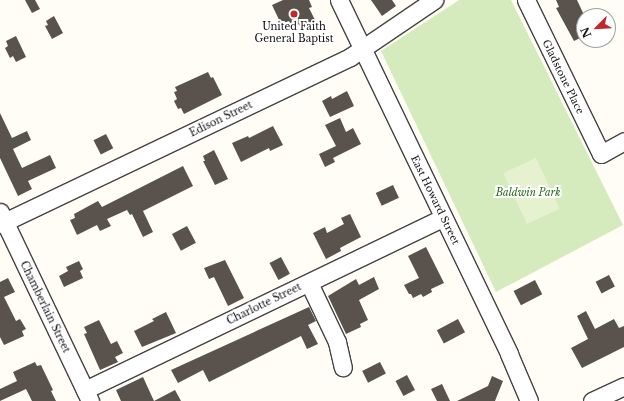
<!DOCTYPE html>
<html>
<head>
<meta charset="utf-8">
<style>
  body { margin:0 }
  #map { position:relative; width:624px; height:401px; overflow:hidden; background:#fffdf5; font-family:"Libre Baskerville",serif }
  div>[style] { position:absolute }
  .green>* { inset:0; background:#d5ebbd }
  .pitch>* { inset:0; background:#e6f2cf; transform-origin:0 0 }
  .building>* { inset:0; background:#5a524d; transform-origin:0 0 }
  .roads { filter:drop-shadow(1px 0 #444) drop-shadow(-1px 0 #444) drop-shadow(0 1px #444) drop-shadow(0 -1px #444) }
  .minor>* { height:17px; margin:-8.5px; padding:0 8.5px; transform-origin:8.5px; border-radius:8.5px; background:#fff }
  .dots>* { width:11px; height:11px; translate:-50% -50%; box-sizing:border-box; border:2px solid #fff; border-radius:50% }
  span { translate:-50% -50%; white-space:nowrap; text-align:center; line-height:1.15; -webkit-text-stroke:4px #fff; paint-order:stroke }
  .poi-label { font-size:10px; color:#111 }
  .street-label { font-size:10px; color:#111 }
  .park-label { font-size:10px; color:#2f6b1f; font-style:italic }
  .north { position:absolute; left:576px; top:8px; width:40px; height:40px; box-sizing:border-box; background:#fff; border:1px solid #a0a0a0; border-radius:50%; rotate:246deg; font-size:11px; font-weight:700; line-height:16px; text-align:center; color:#111 }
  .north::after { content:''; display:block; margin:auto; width:14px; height:18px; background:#c4262e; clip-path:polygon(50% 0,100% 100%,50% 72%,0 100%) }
</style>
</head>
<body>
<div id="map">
  <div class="green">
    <i style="clip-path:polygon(459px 0,511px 0,623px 225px,496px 292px,381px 51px)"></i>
  </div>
  <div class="pitch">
    <i style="left:536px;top:158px;width:56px;height:36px;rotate:65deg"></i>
  </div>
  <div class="building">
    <i style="clip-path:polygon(25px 0,35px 0,40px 9px,32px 13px)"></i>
    <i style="clip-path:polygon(283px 0,309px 0,312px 7px,309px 8px,318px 26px,303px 33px,299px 24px,292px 28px,289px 21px,281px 24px,272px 5px)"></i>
    <i style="clip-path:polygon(371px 0,392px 0,396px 6px,382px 16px)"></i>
    <i style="clip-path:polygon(556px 0,577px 0,584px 15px,584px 36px,574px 41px,556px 8px,559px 7px)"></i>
    <i style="clip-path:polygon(54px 16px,63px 33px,52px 39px,45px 26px,48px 25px,46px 21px)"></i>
    <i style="clip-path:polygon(16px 36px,26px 57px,16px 62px,13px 56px,10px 58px,5px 48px,8px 46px,6px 41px)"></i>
    <i style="clip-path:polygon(208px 72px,211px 78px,213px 77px,222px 95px,184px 114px,181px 108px,178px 109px,174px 101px,177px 99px,174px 92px,177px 91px,175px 87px)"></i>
    <i style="clip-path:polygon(347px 91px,354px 106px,330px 117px,322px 101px,331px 96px,332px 99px)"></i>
    <i style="clip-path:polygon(0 113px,12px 138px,27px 131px,31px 140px,13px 149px,22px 168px,50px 155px,56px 168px,28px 181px,32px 189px,18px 196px,0 158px)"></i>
    <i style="clip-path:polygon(340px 118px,346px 132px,353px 128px,361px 144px,333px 158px,335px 162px,325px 167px,319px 154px,336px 146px,325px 125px)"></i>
    <i style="clip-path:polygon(273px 126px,283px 145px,270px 151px,269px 148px,241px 162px,232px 143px,248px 136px,249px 138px)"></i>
    <i style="left:106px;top:134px;width:16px;height:14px;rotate:63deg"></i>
    <i style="clip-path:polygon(214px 150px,228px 179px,215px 185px,203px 161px,205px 161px,203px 156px)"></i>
    <i style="clip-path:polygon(183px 166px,193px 186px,143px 211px,153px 232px,143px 237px,132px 214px,130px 215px,127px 210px,107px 219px,111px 226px,100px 231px,97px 225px,77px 235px,70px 220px,75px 218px,74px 214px,98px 201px,102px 207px)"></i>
    <i style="left:393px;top:185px;width:14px;height:19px;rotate:65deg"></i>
    <i style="clip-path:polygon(350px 214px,361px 237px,340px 248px,341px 251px,326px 259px,313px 233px,325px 227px,327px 233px,344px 224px,341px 218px)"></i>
    <i style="left:187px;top:226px;width:19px;height:17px;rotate:62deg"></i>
    <i style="clip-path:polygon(426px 247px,444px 283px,431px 289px,432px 292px,423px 297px,421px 294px,413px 298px,411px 294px,409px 294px,404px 285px,419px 278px,408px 256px)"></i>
    <i style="left:281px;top:257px;width:19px;height:13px;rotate:62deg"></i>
    <i style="clip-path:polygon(225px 260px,244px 298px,228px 306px,214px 277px,209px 279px,204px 268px)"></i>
    <i style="clip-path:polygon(79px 261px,83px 269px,80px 271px,83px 278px,64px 287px,59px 276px,68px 271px,66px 267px)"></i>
    <i style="left:609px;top:275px;width:13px;height:15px;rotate:63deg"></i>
    <i style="clip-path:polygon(374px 277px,379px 289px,359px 300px,368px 320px,360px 324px,361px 327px,346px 334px,328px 296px,356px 279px,359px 285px)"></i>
    <i style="clip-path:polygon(8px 278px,15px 292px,4px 297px,16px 321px,20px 319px,26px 329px,22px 331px,24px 336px,4px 345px,0 337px,0 282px)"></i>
    <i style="left:535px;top:280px;width:16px;height:24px;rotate:63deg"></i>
    <i style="clip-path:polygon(309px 307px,316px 321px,308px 325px,318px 344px,307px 349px,301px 336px,209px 382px,203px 370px,178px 383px,171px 370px)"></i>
    <i style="clip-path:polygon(586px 311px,595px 329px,614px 319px,619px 328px,624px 326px,624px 347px,582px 368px,571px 348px,588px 339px,577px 316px)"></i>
    <i style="clip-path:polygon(166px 312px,176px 333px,142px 347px,134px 331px,154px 321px,152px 319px)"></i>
    <i style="left:458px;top:319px;width:15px;height:24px;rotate:62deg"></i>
    <i style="clip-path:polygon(99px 320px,111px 344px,117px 341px,123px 353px,115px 357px,118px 362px,100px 370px,84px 334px,87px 333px,84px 327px)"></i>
    <i style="clip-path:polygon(35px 362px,37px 366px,41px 365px,53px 390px,51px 391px,56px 401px,32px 401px,26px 389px,0 401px,0 389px,17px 381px,13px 372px)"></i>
    <i style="left:380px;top:362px;width:13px;height:20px;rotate:63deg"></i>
    <i style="left:407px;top:375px;width:17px;height:13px;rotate:62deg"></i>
    <i style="clip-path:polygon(492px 376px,503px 381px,495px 401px,457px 401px,488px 386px)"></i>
    <i style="clip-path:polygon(143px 377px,154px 401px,175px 390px,181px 401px,121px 401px,116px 390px)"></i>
    <i style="clip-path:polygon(442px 384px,450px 401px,437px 401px,431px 389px)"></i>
  </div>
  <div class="roads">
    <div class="minor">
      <i style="left:339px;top:0;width:393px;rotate:64.3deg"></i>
      <i style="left:509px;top:354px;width:51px;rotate:66.9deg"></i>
      <i style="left:526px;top:0;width:171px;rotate:64deg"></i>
      <i style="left:601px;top:154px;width:26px;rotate:-29deg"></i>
      <i style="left:0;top:212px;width:209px;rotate:64.5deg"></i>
      <i style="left:0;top:224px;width:388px;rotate:-25.5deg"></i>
      <i style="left:350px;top:57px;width:102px;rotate:-34.2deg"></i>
      <i style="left:309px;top:283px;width:65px;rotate:64.6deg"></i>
      <i style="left:337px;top:342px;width:26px;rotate:77deg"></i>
      <i style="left:85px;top:390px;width:397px;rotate:-25.7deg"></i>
      <i style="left:592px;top:401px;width:35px;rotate:-25deg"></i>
    </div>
  </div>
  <div class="dots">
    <i style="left:294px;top:14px;background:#c4262e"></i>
  </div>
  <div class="poi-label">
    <span style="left:294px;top:32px">United Faith<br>General Baptist</span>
  </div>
  <div class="street-label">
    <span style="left:563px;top:77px;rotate:64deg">Gladstone Place</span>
    <span style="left:221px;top:119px;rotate:-26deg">Edison Street</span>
    <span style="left:435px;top:200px;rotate:64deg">East Howard Street</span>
    <span style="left:264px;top:304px;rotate:-26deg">Charlotte Street</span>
    <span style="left:45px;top:307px;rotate:64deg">Chamberlain Street</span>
  </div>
  <div class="park-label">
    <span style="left:528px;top:193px">Baldwin Park</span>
  </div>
  <div class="north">N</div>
</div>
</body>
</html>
